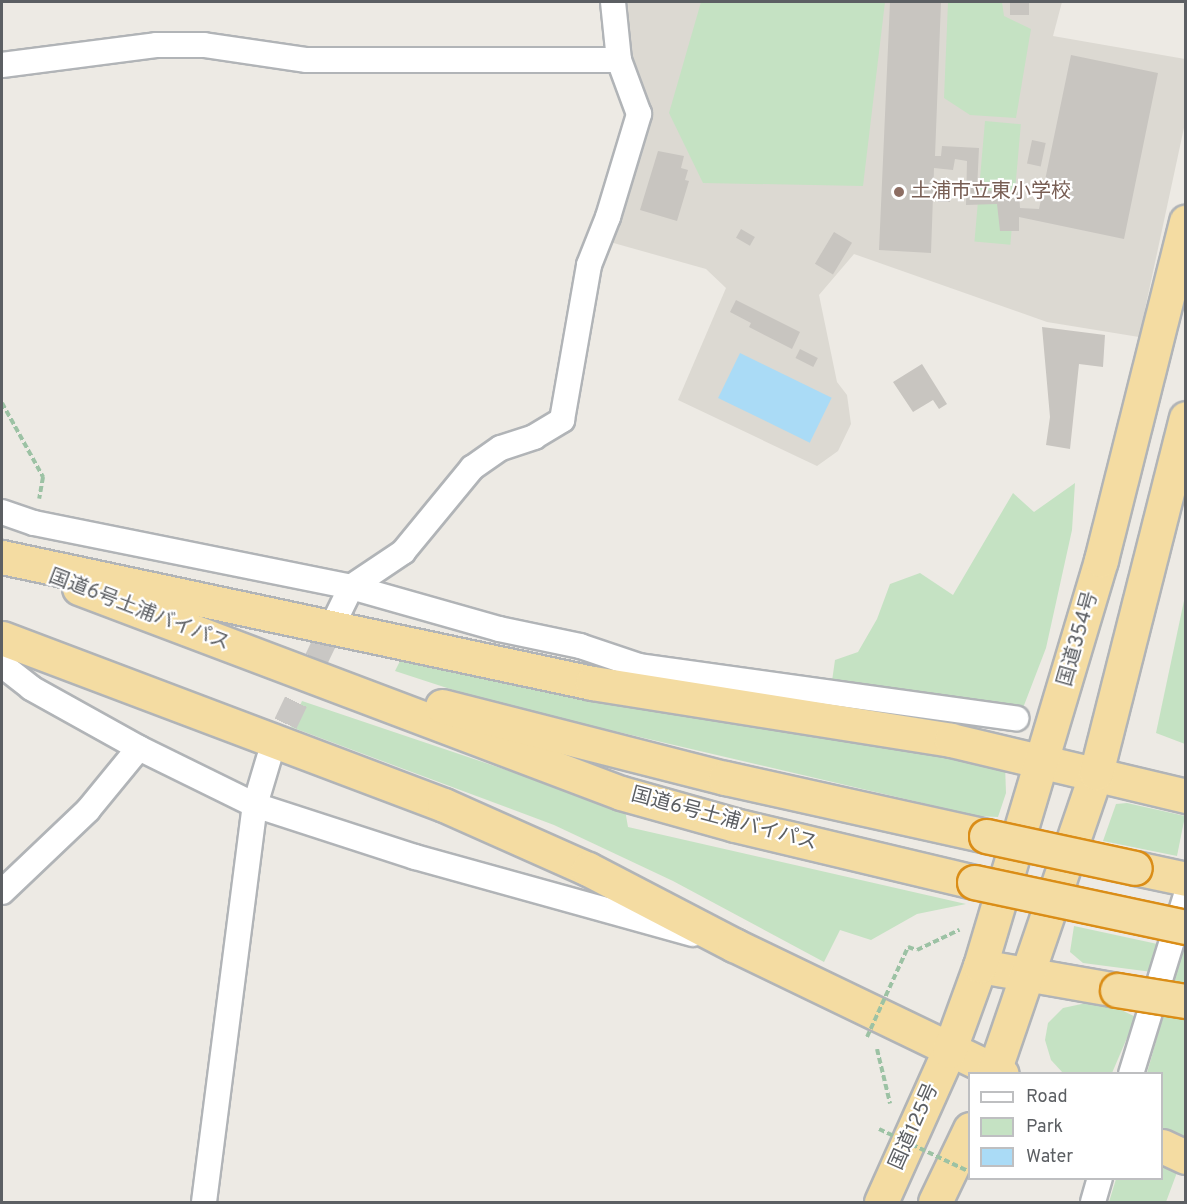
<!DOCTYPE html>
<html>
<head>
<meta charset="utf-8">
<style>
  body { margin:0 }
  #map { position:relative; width:1187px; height:1204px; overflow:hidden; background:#edeae4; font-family:Overpass,"Noto Sans JP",sans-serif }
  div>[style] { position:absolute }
  .education>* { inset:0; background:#dcd9d2 }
  .green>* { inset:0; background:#c5e2c3; transform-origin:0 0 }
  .water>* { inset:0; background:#aadbf6; transform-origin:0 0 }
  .building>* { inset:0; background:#c8c5c0; transform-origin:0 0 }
  .minor-tunnel>* { height:24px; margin-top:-12px; transform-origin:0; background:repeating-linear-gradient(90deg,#c9c7c4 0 24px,transparent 0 36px) }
  .path>* { height:4px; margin-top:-2px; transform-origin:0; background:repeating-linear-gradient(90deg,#9cc2a4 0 6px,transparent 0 9px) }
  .roads { filter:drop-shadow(2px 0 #b1b4b7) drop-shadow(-2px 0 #b1b4b7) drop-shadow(0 2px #b1b4b7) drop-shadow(0 -2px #b1b4b7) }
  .minor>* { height:24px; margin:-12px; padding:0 12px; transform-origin:12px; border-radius:12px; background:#fff }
  .trunk>* { height:33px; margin:-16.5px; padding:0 16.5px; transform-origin:16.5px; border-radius:16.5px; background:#f4dca2 }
  .path-bridge>* { height:4px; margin-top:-2px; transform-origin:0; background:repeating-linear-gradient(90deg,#9cc2a4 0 6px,transparent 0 9px) }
  .bridges { filter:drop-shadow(2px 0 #da8d17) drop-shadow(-2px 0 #da8d17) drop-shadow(0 2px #da8d17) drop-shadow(0 -2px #da8d17) }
  .trunk-bridge>* { height:33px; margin:-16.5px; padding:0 16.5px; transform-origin:16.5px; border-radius:16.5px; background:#f4dca2 }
  .dots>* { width:16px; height:16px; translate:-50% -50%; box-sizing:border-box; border:3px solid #fff; border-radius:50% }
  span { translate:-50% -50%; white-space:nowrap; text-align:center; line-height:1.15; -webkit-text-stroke:4.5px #fff; paint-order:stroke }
  .education-label { font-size:20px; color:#785e54 }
  .left { translate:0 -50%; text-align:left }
  .street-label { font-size:20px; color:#5c5f63 }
  .frame { position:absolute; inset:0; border:3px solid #5c5f63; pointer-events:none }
  .legend { position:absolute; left:968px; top:1072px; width:195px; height:108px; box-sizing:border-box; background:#fff; border:2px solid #bebfc1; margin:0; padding:8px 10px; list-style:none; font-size:18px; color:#5c5f63 }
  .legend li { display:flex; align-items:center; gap:12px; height:30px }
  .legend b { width:30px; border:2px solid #bebfc1 }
</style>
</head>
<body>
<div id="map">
  <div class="education">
    <i style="clip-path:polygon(628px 2px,1062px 2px,1053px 36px,1185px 59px,1185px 123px,1139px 337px,1047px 322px,854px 254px,819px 295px,837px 382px,847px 395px,851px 424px,838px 451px,817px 466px,678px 400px,726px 288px,706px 269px,610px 242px,645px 142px,648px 110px,629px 51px)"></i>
  </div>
  <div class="green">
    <i style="clip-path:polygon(701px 2px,885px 2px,863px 186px,703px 183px,669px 113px)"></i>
    <i style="clip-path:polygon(948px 2px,1002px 2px,1004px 16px,1031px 29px,1016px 118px,970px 115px,944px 98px)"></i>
    <i style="left:985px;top:121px;width:36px;height:121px;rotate:5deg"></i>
    <i style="clip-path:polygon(1075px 483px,1072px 530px,1046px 648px,1023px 708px,832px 681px,835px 660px,858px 652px,877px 619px,890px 584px,920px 573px,953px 595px,1013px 493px,1034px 512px)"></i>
    <i style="clip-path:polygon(1185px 596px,1186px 744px,1185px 744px,1156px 733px)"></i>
    <i style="clip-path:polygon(402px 657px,1005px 765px,1006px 793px,998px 817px,978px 816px,490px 702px,395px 671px)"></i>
    <i style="clip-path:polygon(302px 701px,625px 810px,628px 827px,966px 904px,917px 914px,871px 940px,840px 930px,824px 962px,673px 881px,554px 825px,291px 727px)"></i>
    <i style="clip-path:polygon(1127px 803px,1185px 816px,1177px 856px,1103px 841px,1116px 804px)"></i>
    <i style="clip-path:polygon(1074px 926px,1162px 945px,1152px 972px,1083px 963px,1070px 952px)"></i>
    <i style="clip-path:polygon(1185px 939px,1185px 1151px,1166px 1202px,1109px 1202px,1116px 1179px,1162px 1178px,1162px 1074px,1147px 1073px)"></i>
    <i style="clip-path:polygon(1100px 1000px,1136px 1017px,1112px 1073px,1063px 1073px,1051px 1060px,1045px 1040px,1048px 1023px,1063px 1008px)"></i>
  </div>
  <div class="water">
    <i style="left:740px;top:353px;width:102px;height:50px;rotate:26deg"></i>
  </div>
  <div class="building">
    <i style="clip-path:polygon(890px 2px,941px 2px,935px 156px,941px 156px,942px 146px,979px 148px,977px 190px,1019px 192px,1020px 208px,1039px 209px,1071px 55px,1158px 73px,1124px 239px,1019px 217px,1019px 231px,1000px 231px,997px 204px,966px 205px,967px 161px,955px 159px,953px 170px,934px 168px,931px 253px,879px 250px)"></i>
    <i style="left:1010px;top:2px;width:19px;height:13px"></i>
    <i style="left:1032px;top:140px;width:14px;height:24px;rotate:12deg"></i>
    <i style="clip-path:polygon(658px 151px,684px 156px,681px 168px,688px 170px,685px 180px,689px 181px,677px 221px,640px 210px)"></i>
    <i style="left:938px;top:183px;width:12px;height:19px"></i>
    <i style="left:741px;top:229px;width:16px;height:10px;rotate:30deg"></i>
    <i style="left:834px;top:232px;width:21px;height:37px;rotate:31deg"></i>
    <i style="clip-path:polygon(736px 300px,800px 332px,792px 349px,749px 327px,751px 323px,730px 312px)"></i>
    <i style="clip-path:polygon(1042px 327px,1105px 335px,1103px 367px,1079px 364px,1070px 449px,1046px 445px,1050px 417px)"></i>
    <i style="left:800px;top:349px;width:20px;height:10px;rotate:27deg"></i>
    <i style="clip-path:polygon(922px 364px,947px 404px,939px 409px,933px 400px,913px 412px,893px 382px)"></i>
  </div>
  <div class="minor-tunnel">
    <i style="left:270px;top:756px;width:157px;rotate:-64.4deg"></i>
  </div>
  <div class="path">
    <i style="left:2px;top:403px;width:85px;rotate:61deg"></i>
    <i style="left:43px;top:477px;width:22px;rotate:100deg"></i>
    <i style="left:917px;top:950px;width:47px;rotate:-25.5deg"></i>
    <i style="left:877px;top:1049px;width:56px;rotate:76.5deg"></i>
  </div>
  <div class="roads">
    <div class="minor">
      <i style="left:2px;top:65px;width:155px;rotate:-7.4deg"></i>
      <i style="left:156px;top:45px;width:48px"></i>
      <i style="left:204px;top:45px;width:104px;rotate:8.3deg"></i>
      <i style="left:307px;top:60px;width:312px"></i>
      <i style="left:2px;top:512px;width:34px;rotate:19deg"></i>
      <i style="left:34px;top:523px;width:323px;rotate:11.4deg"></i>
      <i style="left:351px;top:587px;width:154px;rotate:15.8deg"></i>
      <i style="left:499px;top:629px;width:83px;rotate:11.9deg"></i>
      <i style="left:580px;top:646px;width:62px;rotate:18.7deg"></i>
      <i style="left:639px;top:666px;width:381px;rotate:7.9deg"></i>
      <i style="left:338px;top:614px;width:30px;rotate:-64deg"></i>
      <i style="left:351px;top:587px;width:63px;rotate:-33.9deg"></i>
      <i style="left:403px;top:552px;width:109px;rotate:-50.6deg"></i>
      <i style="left:472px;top:468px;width:35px;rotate:-35deg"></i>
      <i style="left:501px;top:448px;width:35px;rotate:-18deg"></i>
      <i style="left:534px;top:437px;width:33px;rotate:-31deg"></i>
      <i style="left:562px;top:420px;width:157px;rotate:-80.1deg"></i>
      <i style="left:589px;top:265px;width:52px;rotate:-68.4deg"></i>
      <i style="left:608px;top:217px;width:108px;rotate:-73.2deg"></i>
      <i style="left:639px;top:114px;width:58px;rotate:-110.3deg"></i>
      <i style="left:619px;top:60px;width:58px;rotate:-95.9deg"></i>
      <i style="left:2px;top:665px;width:37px;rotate:38deg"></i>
      <i style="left:31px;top:688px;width:124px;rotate:29.1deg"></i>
      <i style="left:139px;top:748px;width:129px;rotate:26.2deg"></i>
      <i style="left:255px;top:805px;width:168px;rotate:18deg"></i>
      <i style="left:415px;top:857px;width:288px;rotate:15.5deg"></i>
      <i style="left:2px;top:892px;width:119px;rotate:-43.6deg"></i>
      <i style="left:88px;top:810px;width:80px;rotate:-50.6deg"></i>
      <i style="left:1131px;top:1074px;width:187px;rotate:-72.9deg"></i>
      <i style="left:204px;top:1202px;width:400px;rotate:-82.7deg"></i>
      <i style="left:255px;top:805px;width:49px;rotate:-73.4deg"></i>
      <i style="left:1093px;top:1202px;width:25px;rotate:-74deg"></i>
    </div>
    <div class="trunk">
      <i style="left:2px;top:557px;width:603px;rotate:12.05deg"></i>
      <i style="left:592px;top:683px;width:363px;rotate:9deg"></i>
      <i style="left:951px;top:740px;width:242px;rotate:13.4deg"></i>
      <i style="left:79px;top:588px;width:579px;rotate:20.72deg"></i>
      <i style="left:621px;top:793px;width:118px;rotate:15.7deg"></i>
      <i style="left:735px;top:825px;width:246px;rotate:13.4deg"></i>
      <i style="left:2px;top:638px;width:472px;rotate:20.7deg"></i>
      <i style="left:444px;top:805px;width:158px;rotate:24deg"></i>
      <i style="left:588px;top:869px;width:165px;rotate:27.5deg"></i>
      <i style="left:734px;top:945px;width:297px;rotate:25.7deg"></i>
      <i style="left:442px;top:706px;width:292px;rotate:14.3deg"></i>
      <i style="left:725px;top:778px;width:267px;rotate:12.5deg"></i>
      <i style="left:1135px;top:868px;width:52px;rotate:12.2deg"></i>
      <i style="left:980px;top:966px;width:139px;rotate:9.9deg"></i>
      <i style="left:993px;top:1074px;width:318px;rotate:-71.1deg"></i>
      <i style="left:1096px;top:773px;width:366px;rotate:-75.8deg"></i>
      <i style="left:1162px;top:1146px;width:26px;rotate:25deg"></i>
      <i style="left:881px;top:1202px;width:166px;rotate:-65.8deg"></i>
      <i style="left:949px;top:1051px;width:90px;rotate:-70deg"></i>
      <i style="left:980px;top:966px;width:424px;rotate:-73.4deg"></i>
      <i style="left:1101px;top:560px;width:349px;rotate:-75.9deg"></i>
      <i style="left:935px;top:1202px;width:81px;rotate:-64.4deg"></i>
    </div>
  </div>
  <div class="path-bridge">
    <i style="left:867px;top:1037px;width:99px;rotate:-65.5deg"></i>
    <i style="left:908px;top:947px;width:9px;rotate:18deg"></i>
    <i style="left:879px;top:1129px;width:101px;rotate:25.3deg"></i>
  </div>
  <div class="bridges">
    <div class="trunk-bridge">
      <i style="left:986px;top:836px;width:152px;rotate:12.1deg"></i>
      <i style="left:974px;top:882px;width:217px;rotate:12deg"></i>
      <i style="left:1117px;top:990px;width:70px;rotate:9.1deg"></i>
    </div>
  </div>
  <div class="dots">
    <i style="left:899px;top:192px;background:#8d6e63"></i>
  </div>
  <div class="education-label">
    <span class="left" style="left:911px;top:192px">土浦市立東小学校</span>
  </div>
  <div class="street-label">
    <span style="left:139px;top:611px;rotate:21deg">国道6号土浦バイパス</span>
    <span style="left:1079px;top:639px;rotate:-74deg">国道354号</span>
    <span style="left:724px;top:820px;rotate:15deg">国道6号土浦バイパス</span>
    <span style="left:915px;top:1127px;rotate:-66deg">国道125号</span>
  </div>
  <div class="frame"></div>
  <ul class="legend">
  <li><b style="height:8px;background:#fff"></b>Road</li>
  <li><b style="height:16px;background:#c5e2c3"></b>Park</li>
  <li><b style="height:16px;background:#aadbf6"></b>Water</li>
  </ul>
</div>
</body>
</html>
